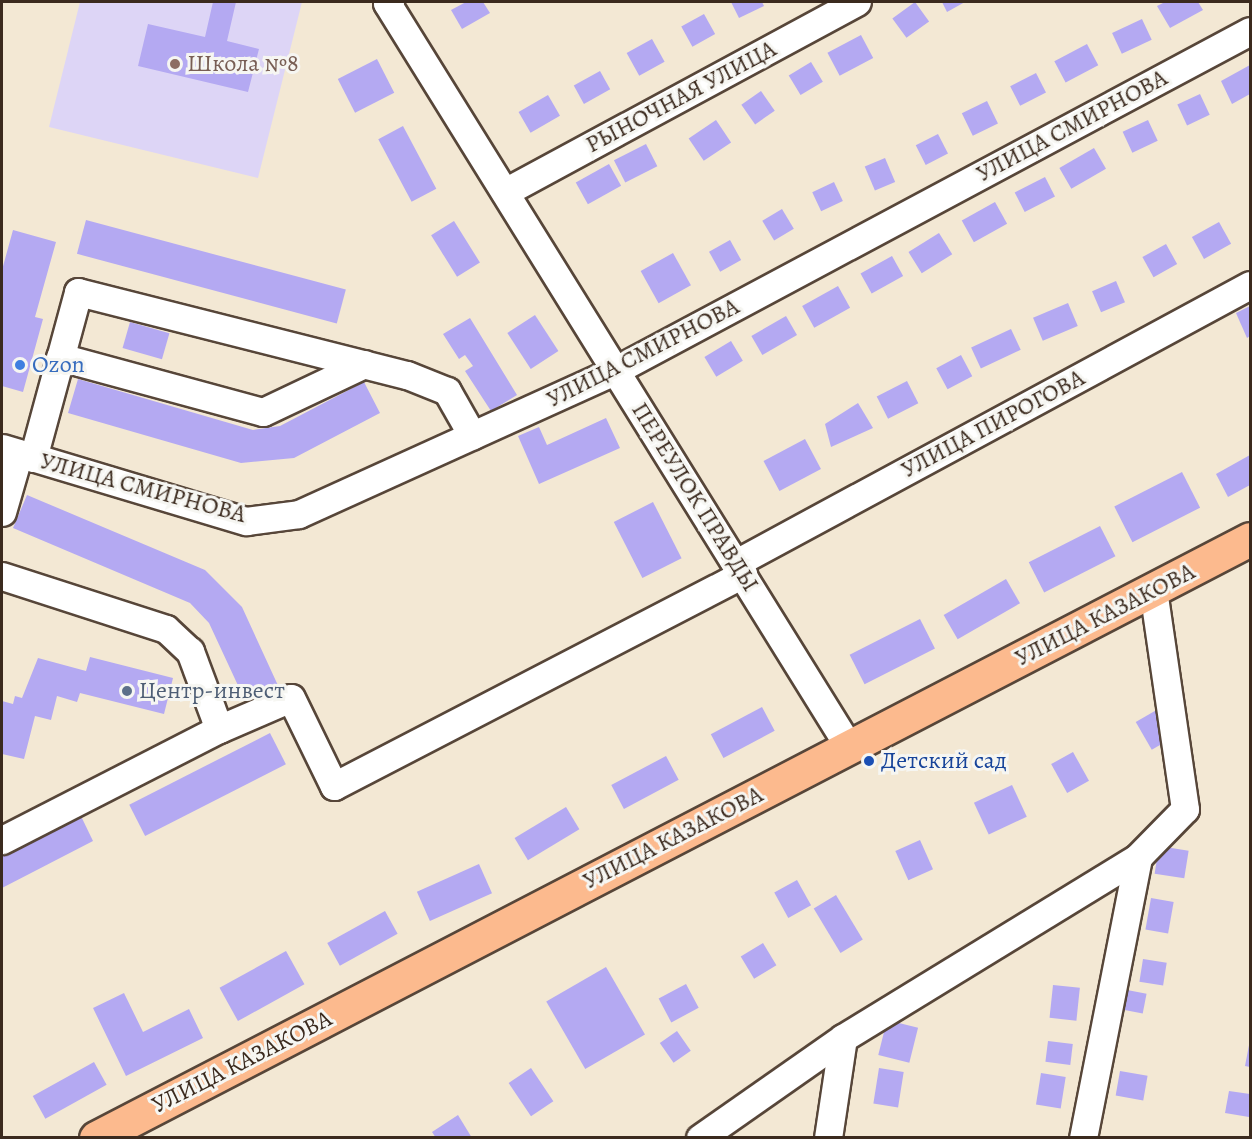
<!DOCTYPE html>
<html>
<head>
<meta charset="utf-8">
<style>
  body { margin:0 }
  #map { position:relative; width:1252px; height:1139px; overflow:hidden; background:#f3e8d4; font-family:Alegreya,serif }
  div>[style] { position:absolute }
  .built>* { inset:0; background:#ddd5f6 }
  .building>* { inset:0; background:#b4a9f2; transform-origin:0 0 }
  .roads { filter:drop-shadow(2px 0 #574639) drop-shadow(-2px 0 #574639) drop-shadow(0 2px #574639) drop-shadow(0 -2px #574639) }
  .minor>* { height:27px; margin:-13.5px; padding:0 13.5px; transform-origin:13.5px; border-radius:13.5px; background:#fff }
  .major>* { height:33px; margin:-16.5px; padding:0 16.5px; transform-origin:16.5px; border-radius:16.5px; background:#fcba8e }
  .dots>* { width:16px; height:16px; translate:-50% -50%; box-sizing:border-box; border:3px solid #f6f6f2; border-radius:50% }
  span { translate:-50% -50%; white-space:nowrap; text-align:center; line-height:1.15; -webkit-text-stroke:6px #f6f6f2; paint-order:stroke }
  .education-label { font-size:24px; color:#785e54 }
  .left { translate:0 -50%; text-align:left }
  .street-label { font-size:24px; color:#3b2a1e }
  .shop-label { font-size:24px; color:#366cbe }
  .service-label { font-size:24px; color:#4e5e75 }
  .transit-label { font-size:24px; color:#164399 }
  .frame { position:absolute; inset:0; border:3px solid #3b2a1e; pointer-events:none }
</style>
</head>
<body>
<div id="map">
  <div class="built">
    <i style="clip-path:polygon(80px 2px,302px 2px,258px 178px,49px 127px)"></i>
  </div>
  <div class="building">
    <i style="clip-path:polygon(213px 2px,236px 2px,227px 41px,259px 49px,248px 92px,138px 66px,148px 24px,205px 37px)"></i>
    <i style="clip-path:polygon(466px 2px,483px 2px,490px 13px,462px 29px,451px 10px)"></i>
    <i style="clip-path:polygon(731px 2px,762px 2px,764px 6px,739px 18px)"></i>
    <i style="left:915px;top:2px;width:24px;height:28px;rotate:54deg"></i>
    <i style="clip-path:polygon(942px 2px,965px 2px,947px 12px)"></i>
    <i style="clip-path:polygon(1165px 2px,1198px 2px,1203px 10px,1170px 28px,1157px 6px)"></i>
    <i style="left:704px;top:14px;width:23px;height:26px;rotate:61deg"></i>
    <i style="left:1142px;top:19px;width:23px;height:33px;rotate:65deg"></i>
    <i style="left:861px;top:35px;width:26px;height:38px;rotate:62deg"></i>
    <i style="left:652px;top:39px;width:26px;height:29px;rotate:61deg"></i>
    <i style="left:1087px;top:44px;width:24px;height:37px;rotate:62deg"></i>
    <i style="left:377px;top:59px;width:38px;height:44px;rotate:63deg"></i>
    <i style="left:811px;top:62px;width:23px;height:26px;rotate:59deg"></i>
    <i style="clip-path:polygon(1250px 65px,1250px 94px,1232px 104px,1221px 81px)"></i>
    <i style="left:600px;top:71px;width:21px;height:30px;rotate:61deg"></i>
    <i style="left:1036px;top:73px;width:22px;height:29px;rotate:63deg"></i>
    <i style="left:761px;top:91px;width:24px;height:24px;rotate:55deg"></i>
    <i style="left:1200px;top:94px;width:23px;height:25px;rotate:65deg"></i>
    <i style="left:548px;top:95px;width:24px;height:34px;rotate:60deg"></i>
    <i style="left:987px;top:101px;width:25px;height:28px;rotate:64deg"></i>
    <i style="left:716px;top:120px;width:27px;height:33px;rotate:56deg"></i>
    <i style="left:1148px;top:120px;width:23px;height:28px;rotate:65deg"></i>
    <i style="left:403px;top:126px;width:71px;height:28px;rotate:62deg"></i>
    <i style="left:938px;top:134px;width:22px;height:25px;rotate:63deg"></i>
    <i style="left:646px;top:144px;width:25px;height:36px;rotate:63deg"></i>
    <i style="left:1094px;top:148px;width:24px;height:40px;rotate:60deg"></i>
    <i style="left:885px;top:158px;width:26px;height:22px;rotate:67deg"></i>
    <i style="left:609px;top:164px;width:25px;height:38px;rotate:61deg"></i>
    <i style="left:1045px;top:177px;width:22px;height:34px;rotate:63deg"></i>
    <i style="left:834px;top:182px;width:21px;height:24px;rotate:65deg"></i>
    <i style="left:995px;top:202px;width:25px;height:38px;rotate:61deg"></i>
    <i style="left:782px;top:209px;width:23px;height:23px;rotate:59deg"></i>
    <i style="left:86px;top:220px;width:269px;height:35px;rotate:15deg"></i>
    <i style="left:454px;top:221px;width:49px;height:27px;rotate:58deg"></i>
    <i style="left:1219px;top:222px;width:25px;height:31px;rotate:61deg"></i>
    <i style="clip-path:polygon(13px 230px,56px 242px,35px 317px,43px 319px,23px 392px,2px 386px,2px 270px)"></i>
    <i style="left:939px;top:233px;width:25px;height:36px;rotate:58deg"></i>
    <i style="left:730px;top:240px;width:23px;height:24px;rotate:61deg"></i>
    <i style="left:1166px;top:244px;width:23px;height:27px;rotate:61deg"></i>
    <i style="left:673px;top:253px;width:37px;height:37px;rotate:61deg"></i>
    <i style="left:892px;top:256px;width:23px;height:36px;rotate:61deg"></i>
    <i style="left:1116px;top:281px;width:23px;height:26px;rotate:67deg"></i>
    <i style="left:838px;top:286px;width:25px;height:41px;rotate:61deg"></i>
    <i style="left:1068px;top:303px;width:25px;height:38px;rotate:67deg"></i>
    <i style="clip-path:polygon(1250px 306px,1250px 336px,1247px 338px,1236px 313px)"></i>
    <i style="left:535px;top:315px;width:43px;height:33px;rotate:57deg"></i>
    <i style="left:786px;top:316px;width:22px;height:40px;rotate:60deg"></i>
    <i style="clip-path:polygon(470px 318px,517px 395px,491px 411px,465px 371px,473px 366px,465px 355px,459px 359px,443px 334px)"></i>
    <i style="left:130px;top:322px;width:41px;height:27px;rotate:16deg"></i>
    <i style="left:1011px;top:329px;width:23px;height:44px;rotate:65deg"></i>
    <i style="left:731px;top:341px;width:23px;height:31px;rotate:59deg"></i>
    <i style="left:961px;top:355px;width:24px;height:28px;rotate:62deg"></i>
    <i style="clip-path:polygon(78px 379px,253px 430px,280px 426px,364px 382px,380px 413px,294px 458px,241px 463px,68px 413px)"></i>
    <i style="left:907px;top:381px;width:25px;height:34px;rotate:63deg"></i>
    <i style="clip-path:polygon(858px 403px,873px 428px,831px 447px,825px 424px)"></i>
    <i style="clip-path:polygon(606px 418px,620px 448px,539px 484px,518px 436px,539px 427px,547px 445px)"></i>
    <i style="left:805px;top:439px;width:34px;height:47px;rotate:62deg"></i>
    <i style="clip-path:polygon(1250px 455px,1250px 485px,1228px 497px,1216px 474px)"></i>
    <i style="left:1182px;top:472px;width:40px;height:76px;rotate:63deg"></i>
    <i style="clip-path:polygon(27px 495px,205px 570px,242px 607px,281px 692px,248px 707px,209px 623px,190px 603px,13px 528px)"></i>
    <i style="left:653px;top:502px;width:63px;height:44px;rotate:63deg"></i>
    <i style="left:1100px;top:526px;width:34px;height:80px;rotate:63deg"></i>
    <i style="left:1006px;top:579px;width:28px;height:72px;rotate:60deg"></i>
    <i style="left:920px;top:619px;width:33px;height:79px;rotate:63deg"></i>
    <i style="clip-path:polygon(90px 657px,173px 678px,164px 714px,80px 693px,77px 702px,57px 696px,51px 720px,35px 716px,24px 759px,2px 754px,2px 701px,13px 704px,15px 696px,22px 698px,38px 658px,86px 671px)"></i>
    <i style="left:762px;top:707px;width:27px;height:58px;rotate:62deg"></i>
    <i style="left:1160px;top:708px;width:32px;height:28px;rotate:60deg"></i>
    <i style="left:270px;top:733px;width:35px;height:158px;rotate:63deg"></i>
    <i style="left:1073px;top:752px;width:33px;height:25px;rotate:61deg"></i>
    <i style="left:666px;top:756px;width:27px;height:62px;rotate:62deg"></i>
    <i style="left:1012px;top:785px;width:35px;height:42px;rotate:65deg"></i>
    <i style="left:566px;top:807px;width:26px;height:60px;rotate:59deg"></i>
    <i style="clip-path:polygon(79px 812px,93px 841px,2px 888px,2px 852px)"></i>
    <i style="left:920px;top:840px;width:32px;height:27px;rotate:66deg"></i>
    <i style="left:1159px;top:846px;width:30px;height:28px;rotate:9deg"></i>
    <i style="left:479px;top:864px;width:32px;height:68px;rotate:66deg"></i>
    <i style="left:797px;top:880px;width:29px;height:26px;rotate:61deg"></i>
    <i style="left:836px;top:895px;width:52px;height:26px;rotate:59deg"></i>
    <i style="left:1151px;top:898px;width:23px;height:32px;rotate:10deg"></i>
    <i style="left:385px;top:911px;width:26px;height:66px;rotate:61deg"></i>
    <i style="left:763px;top:943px;width:26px;height:26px;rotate:59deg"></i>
    <i style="left:286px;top:951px;width:38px;height:76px;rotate:61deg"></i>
    <i style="left:1143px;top:959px;width:24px;height:23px;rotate:9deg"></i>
    <i style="left:606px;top:967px;width:78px;height:69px;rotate:60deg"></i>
    <i style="left:686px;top:984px;width:27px;height:31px;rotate:62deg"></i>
    <i style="left:1053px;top:985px;width:27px;height:33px;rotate:6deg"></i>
    <i style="left:1122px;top:989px;width:25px;height:20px;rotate:11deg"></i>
    <i style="clip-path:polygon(124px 993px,143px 1032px,189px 1009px,203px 1038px,126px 1076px,93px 1008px)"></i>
    <i style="left:887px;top:1020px;width:32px;height:36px;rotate:14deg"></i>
    <i style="left:677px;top:1031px;width:24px;height:21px;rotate:55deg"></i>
    <i style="clip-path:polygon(1250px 1040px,1250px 1067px,1245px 1066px)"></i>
    <i style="left:1048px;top:1041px;width:25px;height:21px;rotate:7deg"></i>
    <i style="left:94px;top:1062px;width:26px;height:70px;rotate:61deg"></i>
    <i style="left:531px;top:1068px;width:40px;height:27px;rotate:56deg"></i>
    <i style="left:879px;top:1068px;width:25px;height:36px;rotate:9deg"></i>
    <i style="left:1120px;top:1071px;width:28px;height:25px;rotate:10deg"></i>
    <i style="left:1041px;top:1073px;width:25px;height:32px;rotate:9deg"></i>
    <i style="clip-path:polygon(1229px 1091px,1250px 1094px,1249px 1117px,1225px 1113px)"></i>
    <i style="clip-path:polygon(458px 1115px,472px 1138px,436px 1138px,432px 1132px)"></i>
  </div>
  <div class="roads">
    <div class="minor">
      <i style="left:390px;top:2px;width:3px;rotate:162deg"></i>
      <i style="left:387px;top:3px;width:876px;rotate:58.16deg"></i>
      <i style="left:505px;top:192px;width:400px;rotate:-28.4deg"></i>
      <i style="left:60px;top:357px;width:210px;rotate:15.2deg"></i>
      <i style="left:263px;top:412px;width:112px;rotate:-25.4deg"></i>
      <i style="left:2px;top:448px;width:255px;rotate:16.7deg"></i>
      <i style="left:246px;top:521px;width:53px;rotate:-7.5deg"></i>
      <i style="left:299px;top:514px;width:348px;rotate:-24.4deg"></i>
      <i style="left:616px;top:370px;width:719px;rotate:-28.13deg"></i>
      <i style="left:33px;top:458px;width:172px;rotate:-74.8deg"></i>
      <i style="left:78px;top:292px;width:339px;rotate:14.2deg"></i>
      <i style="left:407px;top:375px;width:43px;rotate:21.8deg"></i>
      <i style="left:447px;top:391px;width:51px;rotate:60.4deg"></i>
      <i style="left:2px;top:512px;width:61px;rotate:-73.9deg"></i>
      <i style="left:736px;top:563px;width:584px;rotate:-28.41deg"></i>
      <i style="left:2px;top:576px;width:172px;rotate:17.9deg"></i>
      <i style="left:166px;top:629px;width:33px;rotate:43deg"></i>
      <i style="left:190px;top:651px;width:83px;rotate:69.6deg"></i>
      <i style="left:219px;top:729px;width:244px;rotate:152.9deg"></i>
      <i style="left:219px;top:729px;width:78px;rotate:-23.3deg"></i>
      <i style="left:291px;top:698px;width:98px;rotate:64deg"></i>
      <i style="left:334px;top:786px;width:461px;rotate:-27.4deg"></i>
      <i style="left:700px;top:1138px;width:174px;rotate:-35deg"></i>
      <i style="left:843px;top:1038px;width:346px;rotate:-31.5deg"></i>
      <i style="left:1138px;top:857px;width:67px;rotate:-45.6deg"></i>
      <i style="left:1185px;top:809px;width:221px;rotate:-98.3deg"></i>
      <i style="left:828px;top:1138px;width:101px;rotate:-81.5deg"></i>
      <i style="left:1083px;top:1138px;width:286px;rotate:-78.9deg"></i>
    </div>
    <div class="major">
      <i style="left:96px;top:1138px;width:1300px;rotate:-27.43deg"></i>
    </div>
  </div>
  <div class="dots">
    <i style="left:175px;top:64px;background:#8d6e63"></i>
    <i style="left:20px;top:365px;background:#3f7fe0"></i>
    <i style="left:127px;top:691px;background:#5c6f8a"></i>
    <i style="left:869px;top:761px;background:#1a4fb4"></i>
  </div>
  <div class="education-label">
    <span class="left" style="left:187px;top:64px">Школа №8</span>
  </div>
  <div class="street-label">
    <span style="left:681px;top:97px;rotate:-28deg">РЫНОЧНАЯ УЛИЦА</span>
    <span style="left:1072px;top:126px;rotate:-28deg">УЛИЦА СМИРНОВА</span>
    <span style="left:643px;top:353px;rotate:-27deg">УЛИЦА СМИРНОВА</span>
    <span style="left:993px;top:424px;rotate:-28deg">УЛИЦА ПИРОГОВА</span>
    <span style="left:143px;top:488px;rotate:15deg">УЛИЦА СМИРНОВА</span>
    <span style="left:695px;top:497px;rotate:58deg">ПЕРЕУЛОК ПРАВДЫ</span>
    <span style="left:1105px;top:615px;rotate:-27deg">УЛИЦА КАЗАКОВА</span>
    <span style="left:673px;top:838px;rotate:-27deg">УЛИЦА КАЗАКОВА</span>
    <span style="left:242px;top:1062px;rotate:-27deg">УЛИЦА КАЗАКОВА</span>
  </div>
  <div class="shop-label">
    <span class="left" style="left:32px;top:365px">Ozon</span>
  </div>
  <div class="service-label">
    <span class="left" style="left:139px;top:691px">Центр-инвест</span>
  </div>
  <div class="transit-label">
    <span class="left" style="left:881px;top:761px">Детский сад</span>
  </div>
  <div class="frame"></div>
</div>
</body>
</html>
